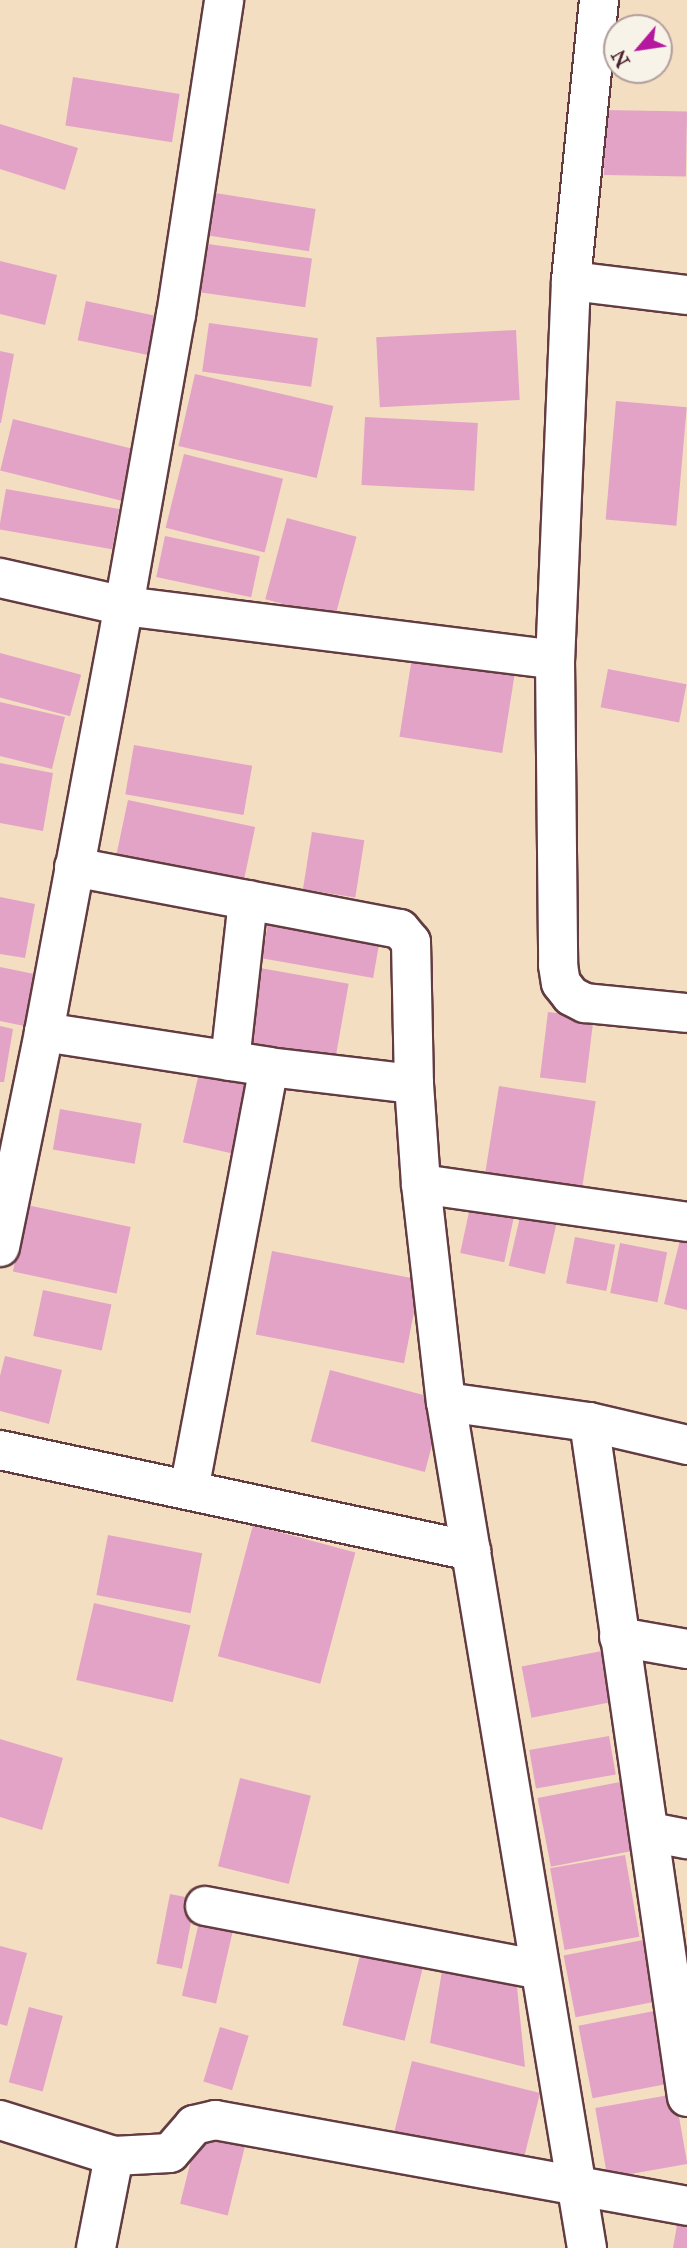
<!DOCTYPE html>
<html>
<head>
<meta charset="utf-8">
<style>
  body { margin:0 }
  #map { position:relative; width:687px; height:2248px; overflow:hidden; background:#f3dec1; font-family:"IM FELL Great Primer",serif }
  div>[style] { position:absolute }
  .building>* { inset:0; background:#e3a3c6; transform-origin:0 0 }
  .roads { filter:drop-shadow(2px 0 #633c42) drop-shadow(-2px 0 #633c42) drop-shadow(0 2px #633c42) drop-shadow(0 -2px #633c42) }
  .minor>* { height:38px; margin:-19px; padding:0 19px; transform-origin:19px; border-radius:19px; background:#fff }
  span { translate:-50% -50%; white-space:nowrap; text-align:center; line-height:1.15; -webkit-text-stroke:7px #f7f3e8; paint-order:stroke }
  .north { position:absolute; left:603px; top:14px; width:70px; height:70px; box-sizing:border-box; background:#f7f3e8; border:2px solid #b29e9c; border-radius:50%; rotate:241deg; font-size:19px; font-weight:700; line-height:28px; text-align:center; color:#4a1f2b }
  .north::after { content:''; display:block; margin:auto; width:24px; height:32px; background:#b5179e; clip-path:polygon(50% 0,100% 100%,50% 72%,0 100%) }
</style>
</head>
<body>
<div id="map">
  <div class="building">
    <i style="left:73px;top:77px;width:108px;height:49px;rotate:9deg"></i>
    <i style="left:605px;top:110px;width:82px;height:65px;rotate:1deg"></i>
    <i style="clip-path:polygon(0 124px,78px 148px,65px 190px,0 169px)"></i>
    <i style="left:209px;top:192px;width:108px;height:43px;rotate:9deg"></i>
    <i style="left:208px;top:244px;width:105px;height:49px;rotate:8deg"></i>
    <i style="clip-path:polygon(0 261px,57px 275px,45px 325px,0 314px)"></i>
    <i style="left:86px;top:301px;width:73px;height:40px;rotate:12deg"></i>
    <i style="left:209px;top:323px;width:110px;height:49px;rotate:8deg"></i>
    <i style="left:516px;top:330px;width:70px;height:140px;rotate:87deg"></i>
    <i style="clip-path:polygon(0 351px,14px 354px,1px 423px,0 423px)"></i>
    <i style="left:195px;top:374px;width:142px;height:74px;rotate:13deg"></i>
    <i style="left:616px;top:401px;width:71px;height:119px;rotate:5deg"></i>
    <i style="left:365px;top:417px;width:113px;height:68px;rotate:3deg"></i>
    <i style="left:13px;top:419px;width:126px;height:53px;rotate:14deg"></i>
    <i style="left:184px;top:454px;width:102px;height:76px;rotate:14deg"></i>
    <i style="left:6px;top:489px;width:115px;height:41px;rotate:10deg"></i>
    <i style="left:287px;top:518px;width:72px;height:84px;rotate:15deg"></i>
    <i style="left:165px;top:536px;width:97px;height:42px;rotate:12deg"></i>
    <i style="left:414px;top:645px;width:104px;height:93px;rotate:9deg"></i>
    <i style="left:0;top:653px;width:84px;height:43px;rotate:15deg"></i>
    <i style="left:608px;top:669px;width:80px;height:39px;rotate:11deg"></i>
    <i style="clip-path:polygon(0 702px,65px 717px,52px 769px,0 756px)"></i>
    <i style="left:134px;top:745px;width:120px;height:50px;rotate:10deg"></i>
    <i style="clip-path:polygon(0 763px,53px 773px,43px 831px,0 823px)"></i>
    <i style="left:128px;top:800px;width:130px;height:58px;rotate:12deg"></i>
    <i style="left:312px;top:832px;width:53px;height:58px;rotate:9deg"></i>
    <i style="clip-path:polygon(0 897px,35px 904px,25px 958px,0 954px)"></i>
    <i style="left:270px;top:912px;width:113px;height:47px;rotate:10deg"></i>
    <i style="clip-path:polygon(0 967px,44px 976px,34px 1028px,0 1021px)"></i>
    <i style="left:260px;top:968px;width:90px;height:80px;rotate:10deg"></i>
    <i style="left:548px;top:1012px;width:46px;height:66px;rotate:7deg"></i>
    <i style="clip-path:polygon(0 1026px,13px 1029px,4px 1082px,0 1082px)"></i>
    <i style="left:199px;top:1073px;width:55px;height:71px;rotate:13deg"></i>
    <i style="left:499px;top:1086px;width:98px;height:102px;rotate:9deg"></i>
    <i style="left:60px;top:1109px;width:83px;height:41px;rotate:10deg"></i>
    <i style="left:27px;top:1205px;width:106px;height:68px;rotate:12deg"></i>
    <i style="left:470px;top:1207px;width:45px;height:47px;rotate:12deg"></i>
    <i style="left:520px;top:1217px;width:37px;height:50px;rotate:13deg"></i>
    <i style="left:575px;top:1237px;width:41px;height:47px;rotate:11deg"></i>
    <i style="clip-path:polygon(680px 1240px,687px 1242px,687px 1310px,664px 1304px)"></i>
    <i style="left:620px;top:1243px;width:48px;height:51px;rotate:11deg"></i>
    <i style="left:272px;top:1251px;width:151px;height:85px;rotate:11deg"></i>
    <i style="left:43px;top:1290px;width:70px;height:47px;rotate:12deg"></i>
    <i style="clip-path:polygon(5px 1356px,62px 1370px,49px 1424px,0 1411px,0 1376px)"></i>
    <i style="left:330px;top:1370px;width:118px;height:74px;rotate:15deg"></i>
    <i style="left:253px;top:1525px;width:106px;height:136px;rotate:15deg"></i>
    <i style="left:108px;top:1535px;width:96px;height:61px;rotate:11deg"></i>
    <i style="left:94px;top:1603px;width:99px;height:79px;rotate:13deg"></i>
    <i style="left:607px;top:1650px;width:52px;height:87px;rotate:79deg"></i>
    <i style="left:609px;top:1736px;width:39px;height:81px;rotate:80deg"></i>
    <i style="clip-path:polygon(0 1739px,63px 1758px,42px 1830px,0 1817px)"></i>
    <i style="left:240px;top:1778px;width:73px;height:91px;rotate:14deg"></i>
    <i style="left:620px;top:1782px;width:70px;height:84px;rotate:79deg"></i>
    <i style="left:625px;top:1855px;width:83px;height:76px;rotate:80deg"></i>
    <i style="left:170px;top:1894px;width:26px;height:71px;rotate:11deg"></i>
    <i style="left:202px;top:1909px;width:35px;height:89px;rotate:13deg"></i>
    <i style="left:364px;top:1939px;width:64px;height:89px;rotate:14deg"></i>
    <i style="left:648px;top:1939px;width:63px;height:86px;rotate:79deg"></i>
    <i style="clip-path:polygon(0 1946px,27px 1953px,7px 2026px,0 2024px)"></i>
    <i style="clip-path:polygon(443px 1965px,516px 1977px,525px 2067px,430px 2043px)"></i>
    <i style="left:29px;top:2007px;width:35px;height:78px;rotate:15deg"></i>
    <i style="left:654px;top:2011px;width:74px;height:77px;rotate:79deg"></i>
    <i style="left:220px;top:2027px;width:30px;height:57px;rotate:17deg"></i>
    <i style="left:412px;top:2061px;width:132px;height:75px;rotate:14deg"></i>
    <i style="left:675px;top:2094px;width:71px;height:81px;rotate:80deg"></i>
    <i style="left:199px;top:2128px;width:49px;height:78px;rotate:14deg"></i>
    <i style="clip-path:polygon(677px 2225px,687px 2227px,687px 2248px,673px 2248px)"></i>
  </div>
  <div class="roads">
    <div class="minor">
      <i style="left:599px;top:0;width:282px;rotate:95.7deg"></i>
      <i style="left:571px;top:281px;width:379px;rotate:92.4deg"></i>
      <i style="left:555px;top:660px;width:305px;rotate:89.4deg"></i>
      <i style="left:558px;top:965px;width:18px;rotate:81deg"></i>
      <i style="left:561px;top:983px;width:16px;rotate:52deg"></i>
      <i style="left:571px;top:996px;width:16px;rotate:27deg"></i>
      <i style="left:585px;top:1003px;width:102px;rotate:5.6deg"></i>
      <i style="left:571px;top:281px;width:117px;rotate:6.9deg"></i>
      <i style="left:0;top:578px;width:127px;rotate:12.7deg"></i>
      <i style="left:124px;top:606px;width:434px;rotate:7.1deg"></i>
      <i style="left:74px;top:867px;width:332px;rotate:10.8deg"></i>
      <i style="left:400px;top:929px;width:17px;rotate:50deg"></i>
      <i style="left:411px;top:942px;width:142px;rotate:88.8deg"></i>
      <i style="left:414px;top:1084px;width:100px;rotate:86deg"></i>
      <i style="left:421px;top:1184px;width:219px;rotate:83.5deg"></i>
      <i style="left:446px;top:1402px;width:858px;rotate:80.54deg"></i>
      <i style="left:44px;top:1032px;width:228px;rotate:8.8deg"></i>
      <i style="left:269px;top:1067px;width:146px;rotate:6.7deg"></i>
      <i style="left:230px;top:1061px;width:162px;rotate:-83.6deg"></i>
      <i style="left:421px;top:1184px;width:269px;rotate:8.1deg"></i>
      <i style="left:0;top:1247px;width:219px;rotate:-78.4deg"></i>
      <i style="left:44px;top:1032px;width:433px;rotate:-79.4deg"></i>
      <i style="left:124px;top:606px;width:296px;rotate:-79.9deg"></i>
      <i style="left:176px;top:315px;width:319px;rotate:-81.3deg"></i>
      <i style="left:446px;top:1402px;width:144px;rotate:8deg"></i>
      <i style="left:589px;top:1422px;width:101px;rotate:13.2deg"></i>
      <i style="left:589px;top:1422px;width:682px;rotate:81.74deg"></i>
      <i style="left:0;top:1450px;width:482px;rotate:12.1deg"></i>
      <i style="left:189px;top:1490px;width:430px;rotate:-79.3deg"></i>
      <i style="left:619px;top:1637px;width:69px;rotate:10deg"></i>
      <i style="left:650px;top:1832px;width:38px;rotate:11deg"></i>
      <i style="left:205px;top:1906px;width:341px;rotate:10.8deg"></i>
      <i style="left:0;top:2120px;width:120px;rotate:17.5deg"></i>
      <i style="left:114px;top:2156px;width:56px;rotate:-3.1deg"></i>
      <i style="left:170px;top:2153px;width:37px;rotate:-49deg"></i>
      <i style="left:194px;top:2125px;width:22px;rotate:-13deg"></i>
      <i style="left:215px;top:2120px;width:480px;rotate:10.3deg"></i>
      <i style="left:96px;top:2248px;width:94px;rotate:-78.9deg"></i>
    </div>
  </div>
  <div class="north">N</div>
</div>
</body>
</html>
